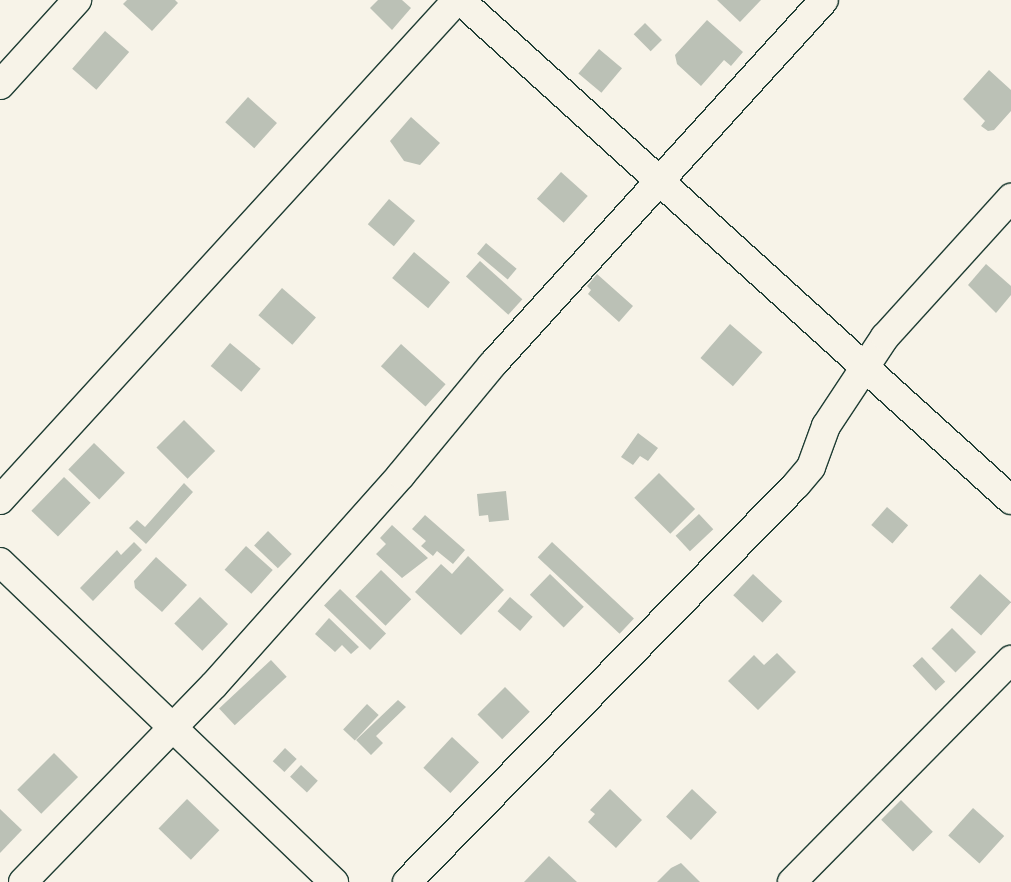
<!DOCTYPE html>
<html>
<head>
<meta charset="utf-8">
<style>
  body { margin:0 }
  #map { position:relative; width:1011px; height:882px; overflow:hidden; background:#f7f3e8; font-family:"Shantell Sans",sans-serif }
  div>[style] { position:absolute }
  .building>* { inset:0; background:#bbc1b6; transform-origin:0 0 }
  .roads { filter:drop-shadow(1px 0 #1f3d34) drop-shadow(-1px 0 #1f3d34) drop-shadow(0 1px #1f3d34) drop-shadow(0 -1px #1f3d34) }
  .minor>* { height:28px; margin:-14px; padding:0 14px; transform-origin:14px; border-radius:14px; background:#f7f3e8 }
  span { translate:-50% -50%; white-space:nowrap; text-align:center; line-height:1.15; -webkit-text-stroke:4px #f7f3e8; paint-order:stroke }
</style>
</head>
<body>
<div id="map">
  <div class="building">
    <i style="clip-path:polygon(127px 0,175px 0,178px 3px,152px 31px,123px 4px)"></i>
    <i style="clip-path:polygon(378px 0,402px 0,411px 8px,392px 30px,370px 8px)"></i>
    <i style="clip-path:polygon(717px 0,761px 0,740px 22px)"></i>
    <i style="clip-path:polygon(707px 20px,743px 52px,731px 66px,724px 60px,701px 86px,677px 64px,675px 55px)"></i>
    <i style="left:645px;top:23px;width:24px;height:16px;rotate:45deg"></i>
    <i style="left:105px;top:31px;width:32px;height:50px;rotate:41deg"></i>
    <i style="left:599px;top:49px;width:30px;height:32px;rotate:40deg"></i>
    <i style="clip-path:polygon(989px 70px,1011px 90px,1011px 111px,994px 130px,988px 131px,981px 126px,985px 121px,963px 99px)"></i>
    <i style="left:248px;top:97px;width:39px;height:34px;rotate:42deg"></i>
    <i style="clip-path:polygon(411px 117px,440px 143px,420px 165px,404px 161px,390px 141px)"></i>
    <i style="left:561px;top:172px;width:36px;height:36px;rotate:42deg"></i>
    <i style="left:389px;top:199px;width:34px;height:33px;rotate:40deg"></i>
    <i style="left:486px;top:243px;width:40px;height:14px;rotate:40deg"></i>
    <i style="left:414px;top:252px;width:47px;height:34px;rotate:40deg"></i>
    <i style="left:480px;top:261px;width:57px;height:21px;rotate:42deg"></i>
    <i style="clip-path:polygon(986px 264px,1011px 286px,1011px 295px,996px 313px,968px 285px)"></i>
    <i style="clip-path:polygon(597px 274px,633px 306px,619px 322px,588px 294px,591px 290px,587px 286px)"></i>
    <i style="left:282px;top:288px;width:45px;height:36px;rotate:41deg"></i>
    <i style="left:730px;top:324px;width:43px;height:45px;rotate:41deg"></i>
    <i style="left:230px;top:343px;width:40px;height:30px;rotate:40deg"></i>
    <i style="left:401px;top:344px;width:60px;height:30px;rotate:42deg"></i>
    <i style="left:184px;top:420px;width:44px;height:39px;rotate:45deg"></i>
    <i style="clip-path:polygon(638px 433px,658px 448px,648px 461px,640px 456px,633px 465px,621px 457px)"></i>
    <i style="left:94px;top:443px;width:43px;height:37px;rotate:44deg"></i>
    <i style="left:659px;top:473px;width:51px;height:35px;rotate:45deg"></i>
    <i style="left:64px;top:477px;width:37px;height:47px;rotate:44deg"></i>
    <i style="clip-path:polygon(184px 483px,193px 492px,146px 544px,129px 528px,137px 520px,145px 527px)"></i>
    <i style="clip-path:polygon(506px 491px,509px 520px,489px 522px,488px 515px,479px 516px,477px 494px)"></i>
    <i style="left:887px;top:507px;width:28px;height:24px;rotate:41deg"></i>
    <i style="left:699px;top:514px;width:21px;height:32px;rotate:47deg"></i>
    <i style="clip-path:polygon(425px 515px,465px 550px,453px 564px,437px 551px,433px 556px,421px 546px,426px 541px,412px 529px)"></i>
    <i style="clip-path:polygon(392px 525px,428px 558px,402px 578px,376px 554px,386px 544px,380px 538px)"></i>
    <i style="left:268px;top:531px;width:33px;height:20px;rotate:44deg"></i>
    <i style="clip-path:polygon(134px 542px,142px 550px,93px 601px,80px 588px,117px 550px,121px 555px)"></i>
    <i style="left:552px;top:542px;width:112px;height:21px;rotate:43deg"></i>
    <i style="left:246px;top:546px;width:36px;height:32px;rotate:42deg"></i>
    <i style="clip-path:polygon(468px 556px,504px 590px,461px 635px,415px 592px,441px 564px,452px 574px)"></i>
    <i style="clip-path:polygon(156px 557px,187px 585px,162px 612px,135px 588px,134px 581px)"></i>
    <i style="left:381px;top:570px;width:42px;height:37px;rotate:44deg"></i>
    <i style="left:550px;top:574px;width:47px;height:29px;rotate:44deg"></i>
    <i style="left:753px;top:574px;width:40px;height:29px;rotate:43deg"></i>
    <i style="left:980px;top:574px;width:42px;height:45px;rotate:42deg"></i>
    <i style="left:340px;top:589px;width:64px;height:23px;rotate:44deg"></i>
    <i style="left:200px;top:597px;width:39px;height:37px;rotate:44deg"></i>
    <i style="left:510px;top:597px;width:30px;height:19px;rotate:41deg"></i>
    <i style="clip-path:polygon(329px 618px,359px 647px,351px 654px,342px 645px,335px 652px,315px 634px)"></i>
    <i style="left:952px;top:628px;width:34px;height:29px;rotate:45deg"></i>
    <i style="clip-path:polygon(777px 653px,796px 672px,758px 710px,728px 681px,754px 655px,764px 665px)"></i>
    <i style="left:922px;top:657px;width:34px;height:13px;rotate:47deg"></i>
    <i style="left:271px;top:660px;width:23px;height:71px;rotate:47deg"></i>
    <i style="left:505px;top:687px;width:35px;height:39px;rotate:45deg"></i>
    <i style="clip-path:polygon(398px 700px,406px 707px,376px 736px,383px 743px,371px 755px,356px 740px)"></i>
    <i style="left:367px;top:704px;width:16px;height:35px;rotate:43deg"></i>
    <i style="left:452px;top:737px;width:37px;height:42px;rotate:43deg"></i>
    <i style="left:285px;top:748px;width:16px;height:18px;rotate:43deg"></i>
    <i style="left:54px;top:753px;width:34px;height:52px;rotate:45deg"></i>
    <i style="left:301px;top:765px;width:23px;height:16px;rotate:43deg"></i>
    <i style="clip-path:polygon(610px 789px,642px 820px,616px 848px,588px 822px,595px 814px,590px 810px)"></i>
    <i style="left:692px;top:789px;width:34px;height:38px;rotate:43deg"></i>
    <i style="left:187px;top:799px;width:45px;height:41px;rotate:44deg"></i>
    <i style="left:901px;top:800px;width:45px;height:28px;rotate:45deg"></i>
    <i style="left:973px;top:808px;width:42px;height:37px;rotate:42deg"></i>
    <i style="clip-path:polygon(0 809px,22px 830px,0 853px)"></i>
    <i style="clip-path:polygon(549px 856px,577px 882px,524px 882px)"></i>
    <i style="clip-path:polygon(681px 863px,700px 882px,657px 882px,671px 868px)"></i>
  </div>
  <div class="roads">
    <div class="minor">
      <i style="left:460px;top:0;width:744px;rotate:42.22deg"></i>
      <i style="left:0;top:85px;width:115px;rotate:-47.8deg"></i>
      <i style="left:0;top:500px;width:677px;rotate:-47.57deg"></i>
      <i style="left:0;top:562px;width:463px;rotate:43.8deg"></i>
      <i style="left:23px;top:882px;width:274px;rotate:-45.9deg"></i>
      <i style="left:214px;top:685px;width:281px;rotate:-48.3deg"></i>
      <i style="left:401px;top:475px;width:143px;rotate:-50.4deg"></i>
      <i style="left:492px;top:365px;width:493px;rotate:-47.7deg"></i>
      <i style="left:407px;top:882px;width:556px;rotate:-45.58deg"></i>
      <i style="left:796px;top:485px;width:23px;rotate:-50deg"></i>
      <i style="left:811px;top:467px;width:44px;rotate:-69.9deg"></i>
      <i style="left:826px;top:426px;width:107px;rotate:-56.5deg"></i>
      <i style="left:885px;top:337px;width:188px;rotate:-47.8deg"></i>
      <i style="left:792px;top:882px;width:312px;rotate:-45.4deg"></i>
    </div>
  </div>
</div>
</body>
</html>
